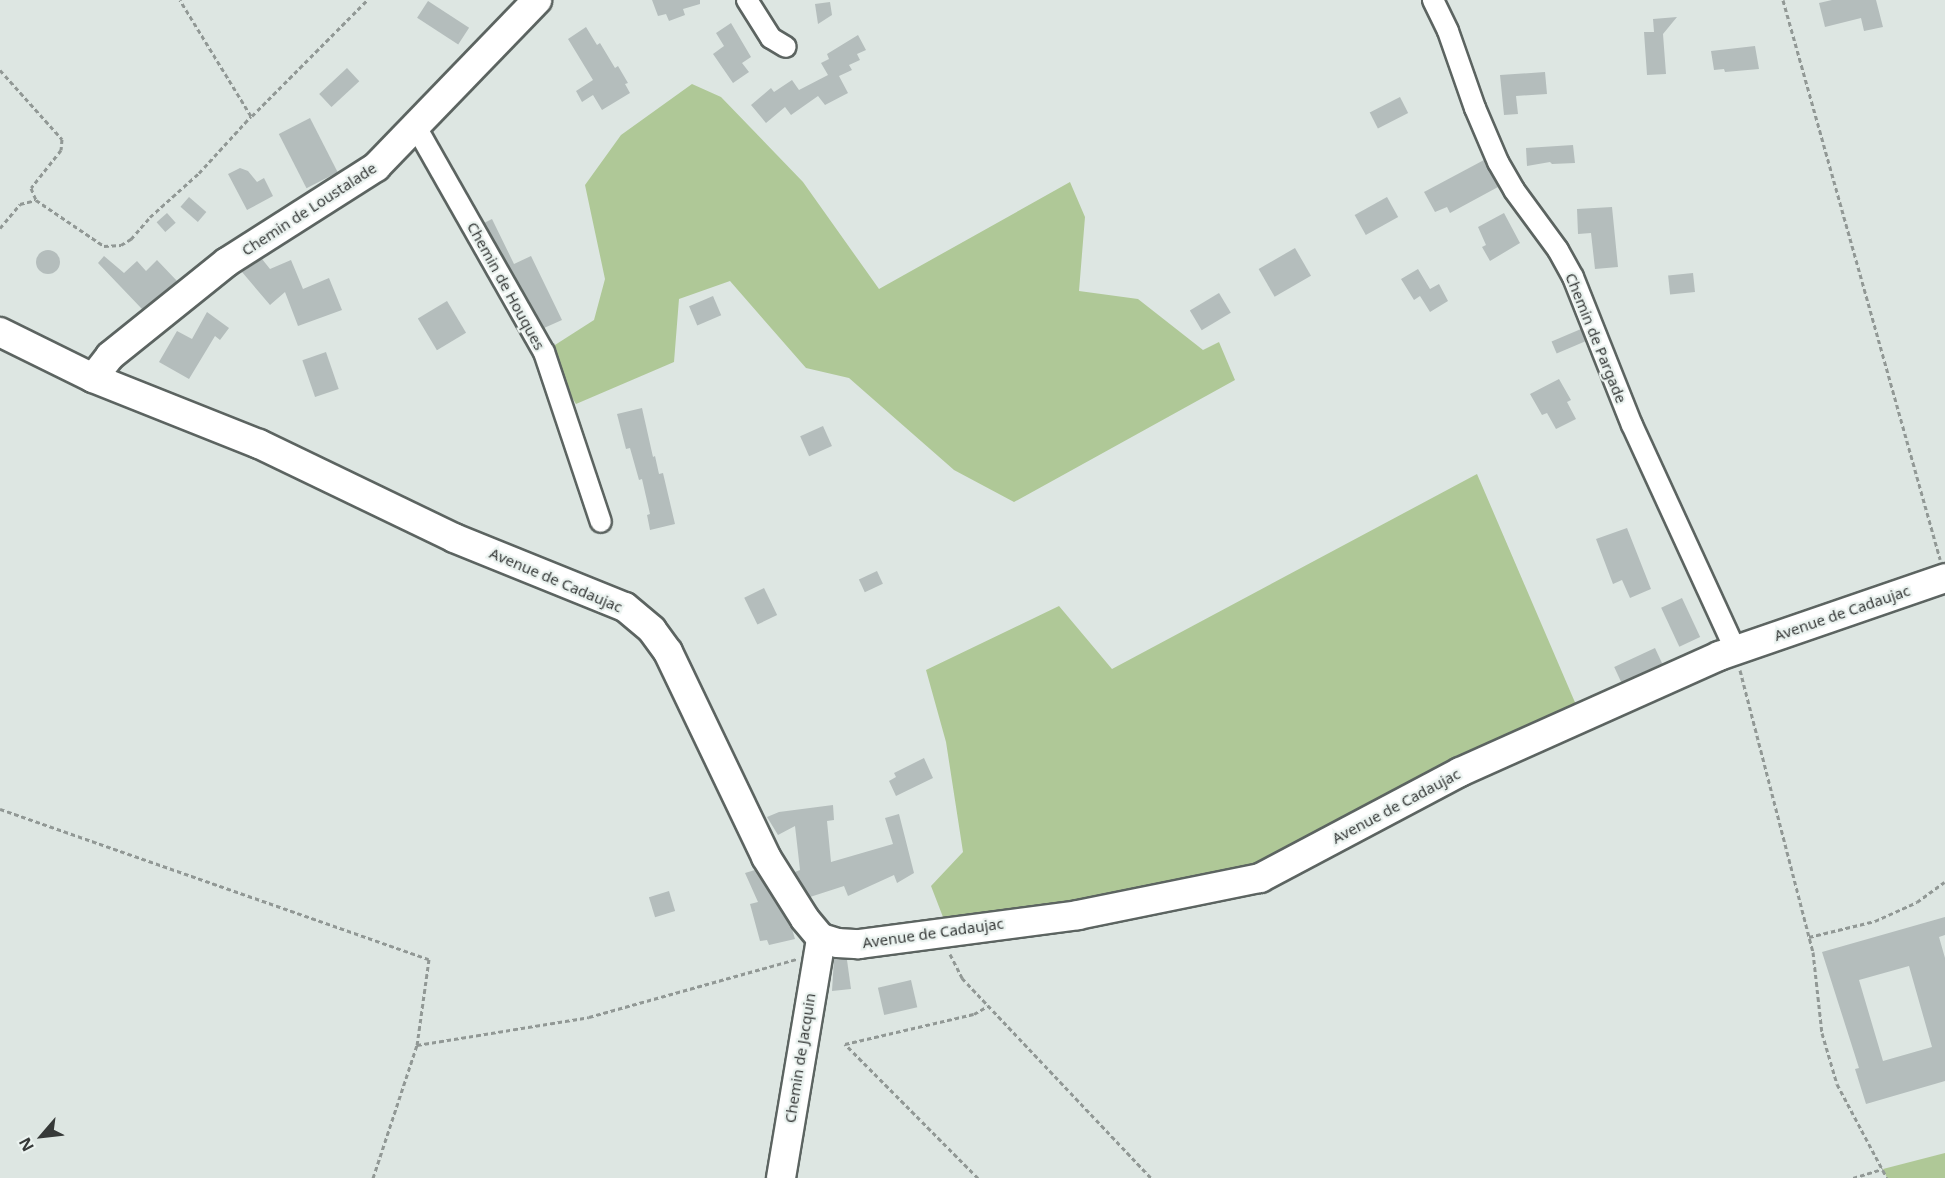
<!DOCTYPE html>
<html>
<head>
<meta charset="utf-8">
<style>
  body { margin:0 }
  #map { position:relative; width:1945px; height:1178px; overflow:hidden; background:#dde6e2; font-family:"Noto Sans",sans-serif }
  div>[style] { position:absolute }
  .green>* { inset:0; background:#afc897 }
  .building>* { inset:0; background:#b4bdbc; transform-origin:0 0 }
  .round { border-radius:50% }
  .path>* { height:3px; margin-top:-1.5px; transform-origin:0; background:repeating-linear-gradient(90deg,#919895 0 4.5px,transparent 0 7.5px) }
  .roads { filter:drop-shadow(2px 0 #5c6461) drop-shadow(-2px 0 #5c6461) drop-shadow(0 2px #5c6461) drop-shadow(0 -2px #5c6461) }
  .street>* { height:20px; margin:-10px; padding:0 10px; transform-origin:10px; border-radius:10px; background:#fff }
  .secondary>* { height:28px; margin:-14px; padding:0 14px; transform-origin:14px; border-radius:14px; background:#fff }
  span { translate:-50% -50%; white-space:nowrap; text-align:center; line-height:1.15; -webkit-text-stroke:4.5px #ebf3f0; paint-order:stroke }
  .street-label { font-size:15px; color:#363938 }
  .north { position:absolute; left:12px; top:1106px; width:60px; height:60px; -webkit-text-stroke:4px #ebf3f0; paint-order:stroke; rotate:242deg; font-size:16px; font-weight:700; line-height:24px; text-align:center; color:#363938 }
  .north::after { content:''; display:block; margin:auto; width:21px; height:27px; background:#363938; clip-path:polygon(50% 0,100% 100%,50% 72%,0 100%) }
</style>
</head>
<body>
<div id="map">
  <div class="green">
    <i style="clip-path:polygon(692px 84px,721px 97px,803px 182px,879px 289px,1070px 182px,1085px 217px,1079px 291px,1138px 299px,1203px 350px,1219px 342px,1235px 380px,1014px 502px,954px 470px,849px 378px,806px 368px,730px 281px,679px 299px,674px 362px,576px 404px,544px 352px,594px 320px,605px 279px,585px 185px,621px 135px)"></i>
    <i style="clip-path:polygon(1477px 474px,1583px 721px,1235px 879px,948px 930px,931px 886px,963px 852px,946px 742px,926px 670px,1059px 606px,1112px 669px)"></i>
    <i style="clip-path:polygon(1945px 1153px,1945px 1178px,1887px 1178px,1883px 1169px)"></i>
  </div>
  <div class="building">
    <i style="clip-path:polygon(652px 0,700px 0,700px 4px,683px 9px,685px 15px,669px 21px,666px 14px,658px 16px)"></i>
    <i style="clip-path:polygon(1832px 0,1876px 0,1883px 27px,1864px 31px,1861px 18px,1825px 27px,1819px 3px)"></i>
    <i style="left:428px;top:1px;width:49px;height:20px;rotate:33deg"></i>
    <i style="clip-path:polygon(830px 2px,832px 15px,818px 24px,815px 4px)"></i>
    <i style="clip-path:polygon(1677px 17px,1663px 34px,1666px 74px,1647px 75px,1644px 32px,1654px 32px,1653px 19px)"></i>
    <i style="clip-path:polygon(731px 23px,751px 57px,742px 63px,749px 72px,733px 83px,713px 54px,724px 46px,716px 33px)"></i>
    <i style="clip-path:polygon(586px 27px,597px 45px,600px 43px,615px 68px,618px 66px,628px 83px,625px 84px,630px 93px,602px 110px,593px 95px,582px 102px,576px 91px,593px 80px,568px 39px)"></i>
    <i style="clip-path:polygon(858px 35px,866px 50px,857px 54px,860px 60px,849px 65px,852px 70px,839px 76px,848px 93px,825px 105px,818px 96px,791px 115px,785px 107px,766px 123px,751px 105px,771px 88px,774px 92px,792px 80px,799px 90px,828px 75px,821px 63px,829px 59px,827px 54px)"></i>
    <i style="clip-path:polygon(1755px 46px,1759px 69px,1725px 72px,1724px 69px,1714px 70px,1711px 51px)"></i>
    <i style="left:347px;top:68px;width:18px;height:38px;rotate:47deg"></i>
    <i style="clip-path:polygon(1545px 72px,1547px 94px,1516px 96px,1518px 114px,1504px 115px,1500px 75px)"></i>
    <i style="left:1400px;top:97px;width:18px;height:34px;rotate:63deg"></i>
    <i style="left:310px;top:118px;width:61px;height:35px;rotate:63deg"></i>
    <i style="clip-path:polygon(1573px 145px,1575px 163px,1552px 164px,1550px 162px,1527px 166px,1526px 148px)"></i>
    <i style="clip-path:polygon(1484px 160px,1498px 187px,1450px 213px,1447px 207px,1435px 212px,1424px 192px)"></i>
    <i style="clip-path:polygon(240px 168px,248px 171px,257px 182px,264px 178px,273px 196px,247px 210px,228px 174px)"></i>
    <i style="left:189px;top:197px;width:23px;height:13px;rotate:41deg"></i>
    <i style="left:1387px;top:197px;width:23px;height:37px;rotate:61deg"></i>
    <i style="clip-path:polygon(1612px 207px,1618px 267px,1595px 269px,1591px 233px,1578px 234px,1577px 209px)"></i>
    <i style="left:167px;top:213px;width:13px;height:14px;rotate:48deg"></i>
    <i style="clip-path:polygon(1504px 213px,1520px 243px,1490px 261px,1482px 247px,1486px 245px,1478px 227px)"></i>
    <i style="clip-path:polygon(492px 219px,514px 264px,531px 256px,562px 320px,544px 328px,484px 223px)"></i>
    <i style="left:1295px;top:248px;width:32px;height:42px;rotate:60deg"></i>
    <i class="round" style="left:36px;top:250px;width:24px;height:24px"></i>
    <i style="clip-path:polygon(104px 256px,124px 273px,137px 261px,146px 271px,157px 260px,177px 281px,142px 309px,98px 263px)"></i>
    <i style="clip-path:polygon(262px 259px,270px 269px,291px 260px,303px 289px,329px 278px,342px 310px,298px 326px,285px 292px,270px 305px,242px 272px)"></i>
    <i style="clip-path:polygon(1418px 269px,1430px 289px,1439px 284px,1448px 301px,1430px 312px,1420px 296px,1414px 300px,1401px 279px)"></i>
    <i style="left:1693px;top:273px;width:19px;height:25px;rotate:84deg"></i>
    <i style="left:1219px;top:293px;width:23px;height:34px;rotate:59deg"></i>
    <i style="left:713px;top:296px;width:21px;height:26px;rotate:67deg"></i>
    <i style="left:447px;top:301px;width:37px;height:34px;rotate:59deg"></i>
    <i style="clip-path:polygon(207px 312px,229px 328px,220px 340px,215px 336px,189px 379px,159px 362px,177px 331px,192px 339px)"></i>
    <i style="left:1581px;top:329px;width:13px;height:32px;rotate:67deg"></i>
    <i style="left:326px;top:352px;width:39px;height:25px;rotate:71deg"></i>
    <i style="clip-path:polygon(1559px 379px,1571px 400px,1567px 402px,1576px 419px,1556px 429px,1547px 413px,1542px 415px,1530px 394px)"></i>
    <i style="clip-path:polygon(642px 408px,653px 457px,655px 456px,659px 474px,663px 473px,675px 524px,650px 530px,647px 515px,650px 514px,642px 479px,639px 480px,630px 448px,626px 449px,617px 414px)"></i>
    <i style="left:823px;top:426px;width:22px;height:25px;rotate:66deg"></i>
    <i style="clip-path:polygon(1627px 528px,1651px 589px,1630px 598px,1622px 580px,1613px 584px,1596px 539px)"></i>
    <i style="left:877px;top:571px;width:14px;height:20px;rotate:65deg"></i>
    <i style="left:764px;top:588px;width:30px;height:22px;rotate:64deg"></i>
    <i style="left:1682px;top:598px;width:43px;height:23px;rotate:65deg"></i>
    <i style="left:1655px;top:648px;width:17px;height:45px;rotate:65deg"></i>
    <i style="clip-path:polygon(924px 758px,933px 778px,896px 796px,889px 781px,896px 777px,894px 773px)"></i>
    <i style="clip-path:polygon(833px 805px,834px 820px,827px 821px,831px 862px,893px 844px,885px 818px,899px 814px,914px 873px,897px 883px,894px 875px,848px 896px,844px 886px,810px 897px,795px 872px,800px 870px,795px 826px,778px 835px,767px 817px,779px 812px)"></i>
    <i style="clip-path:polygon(755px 870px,792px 929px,795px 939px,769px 945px,767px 940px,760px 941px,750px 904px,758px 902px,745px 873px)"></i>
    <i style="left:669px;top:891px;width:21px;height:21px;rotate:73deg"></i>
    <i style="clip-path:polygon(evenodd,1945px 917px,1945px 935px,1939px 937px,1945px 958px,1945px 1081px,1866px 1104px,1855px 1069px,1859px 1068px,1822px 952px,1945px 917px,1909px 966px,1932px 1047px,1883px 1061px,1859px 980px,1909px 966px)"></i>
    <i style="clip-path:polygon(834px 959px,847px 960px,851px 989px,832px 991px)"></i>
    <i style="left:911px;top:980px;width:28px;height:34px;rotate:77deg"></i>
  </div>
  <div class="path">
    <i style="left:1783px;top:0;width:581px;rotate:74.31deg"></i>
    <i style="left:0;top:70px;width:93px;rotate:48.1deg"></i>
    <i style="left:62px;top:139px;width:11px;rotate:95deg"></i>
    <i style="left:61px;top:150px;width:48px;rotate:128.3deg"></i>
    <i style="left:31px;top:188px;width:13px;rotate:67deg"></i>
    <i style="left:252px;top:116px;width:163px;rotate:-45.2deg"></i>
    <i style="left:0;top:228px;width:31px;rotate:-50deg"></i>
    <i style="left:20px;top:204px;width:16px;rotate:-14deg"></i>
    <i style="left:36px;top:200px;width:82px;rotate:34.1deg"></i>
    <i style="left:104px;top:246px;width:17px;rotate:-3deg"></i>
    <i style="left:121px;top:245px;width:12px;rotate:-31deg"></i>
    <i style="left:131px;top:239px;width:29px;rotate:-49deg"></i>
    <i style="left:150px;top:217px;width:66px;rotate:-41.9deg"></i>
    <i style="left:199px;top:173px;width:77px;rotate:-47.6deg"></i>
    <i style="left:251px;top:116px;width:136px;rotate:-121.5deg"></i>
    <i style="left:1740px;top:670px;width:291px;rotate:75.5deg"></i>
    <i style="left:1813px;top:952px;width:81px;rotate:83.7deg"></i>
    <i style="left:1822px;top:1033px;width:53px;rotate:73.6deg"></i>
    <i style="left:1837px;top:1084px;width:106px;rotate:62deg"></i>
    <i style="left:0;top:809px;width:454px;rotate:19.3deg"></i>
    <i style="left:429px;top:959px;width:87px;rotate:97.9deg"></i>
    <i style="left:417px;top:1045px;width:174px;rotate:-9.2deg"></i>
    <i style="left:589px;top:1017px;width:216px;rotate:-15.6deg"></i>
    <i style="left:1809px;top:937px;width:68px;rotate:-13.6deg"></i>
    <i style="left:1875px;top:921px;width:46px;rotate:-24.3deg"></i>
    <i style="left:1917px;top:902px;width:34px;rotate:-36deg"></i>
    <i style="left:950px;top:954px;width:27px;rotate:63deg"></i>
    <i style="left:962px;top:978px;width:275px;rotate:46.6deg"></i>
    <i style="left:373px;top:1178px;width:140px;rotate:-71.7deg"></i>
    <i style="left:978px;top:1178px;width:189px;rotate:-134.8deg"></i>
    <i style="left:845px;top:1044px;width:132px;rotate:-13.1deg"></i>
    <i style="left:974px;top:1014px;width:16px;rotate:-30deg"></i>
    <i style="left:1853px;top:1178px;width:31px;rotate:-17deg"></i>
  </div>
  <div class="roads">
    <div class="street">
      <i style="left:747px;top:0;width:45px;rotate:57.7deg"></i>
      <i style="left:771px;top:38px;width:17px;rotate:31deg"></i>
      <i style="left:1433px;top:0;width:34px;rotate:64deg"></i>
      <i style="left:1448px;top:31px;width:82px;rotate:70.7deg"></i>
      <i style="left:1475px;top:108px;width:59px;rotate:66.9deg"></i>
      <i style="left:1498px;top:162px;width:32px;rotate:60deg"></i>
      <i style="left:1514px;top:190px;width:74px;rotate:53.7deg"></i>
      <i style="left:1558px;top:250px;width:31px;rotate:61deg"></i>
      <i style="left:1573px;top:277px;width:159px;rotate:68.3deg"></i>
      <i style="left:1632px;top:425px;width:247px;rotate:65.3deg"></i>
      <i style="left:416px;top:127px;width:259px;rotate:60.4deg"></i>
      <i style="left:544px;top:352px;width:179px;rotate:71.5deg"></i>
    </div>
    <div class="secondary">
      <i style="left:0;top:332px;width:104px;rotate:26.3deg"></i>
      <i style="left:93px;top:378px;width:179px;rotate:21.7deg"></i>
      <i style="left:259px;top:444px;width:216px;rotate:25.7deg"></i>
      <i style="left:454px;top:538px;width:184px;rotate:22deg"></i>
      <i style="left:625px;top:607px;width:35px;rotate:40deg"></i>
      <i style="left:652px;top:630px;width:27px;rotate:54deg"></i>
      <i style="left:668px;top:652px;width:227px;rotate:64.4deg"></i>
      <i style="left:766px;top:857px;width:73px;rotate:57.8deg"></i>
      <i style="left:805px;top:919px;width:25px;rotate:50deg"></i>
      <i style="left:821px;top:938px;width:17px;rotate:17deg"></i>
      <i style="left:837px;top:943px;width:22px;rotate:3deg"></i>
      <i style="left:859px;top:944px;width:221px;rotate:-7.5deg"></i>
      <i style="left:1078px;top:915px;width:186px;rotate:-11.5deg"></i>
      <i style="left:1260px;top:878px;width:226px;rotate:-27.9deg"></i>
      <i style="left:1460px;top:772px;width:284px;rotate:-24.1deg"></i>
      <i style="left:1719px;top:656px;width:239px;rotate:-19deg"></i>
      <i style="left:93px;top:378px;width:28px;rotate:-52deg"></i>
      <i style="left:110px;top:356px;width:150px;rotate:-38.8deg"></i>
      <i style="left:227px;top:262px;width:177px;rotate:-32.5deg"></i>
      <i style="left:376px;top:167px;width:232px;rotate:-46deg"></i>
      <i style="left:781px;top:1178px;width:243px;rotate:-80.5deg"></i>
    </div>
  </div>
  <div class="street-label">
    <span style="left:309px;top:209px;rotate:-33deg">Chemin de Loustalade</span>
    <span style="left:506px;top:286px;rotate:61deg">Chemin de Houques</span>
    <span style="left:1596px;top:338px;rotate:68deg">Chemin de Pargade</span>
    <span style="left:556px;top:580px;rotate:23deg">Avenue de Cadaujac</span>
    <span style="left:1842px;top:613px;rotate:-19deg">Avenue de Cadaujac</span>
    <span style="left:1396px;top:806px;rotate:-28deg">Avenue de Cadaujac</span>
    <span style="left:933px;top:933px;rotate:-8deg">Avenue de Cadaujac</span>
    <span style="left:800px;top:1058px;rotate:-81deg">Chemin de Jacquin</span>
  </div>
  <div class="north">N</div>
</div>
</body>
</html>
